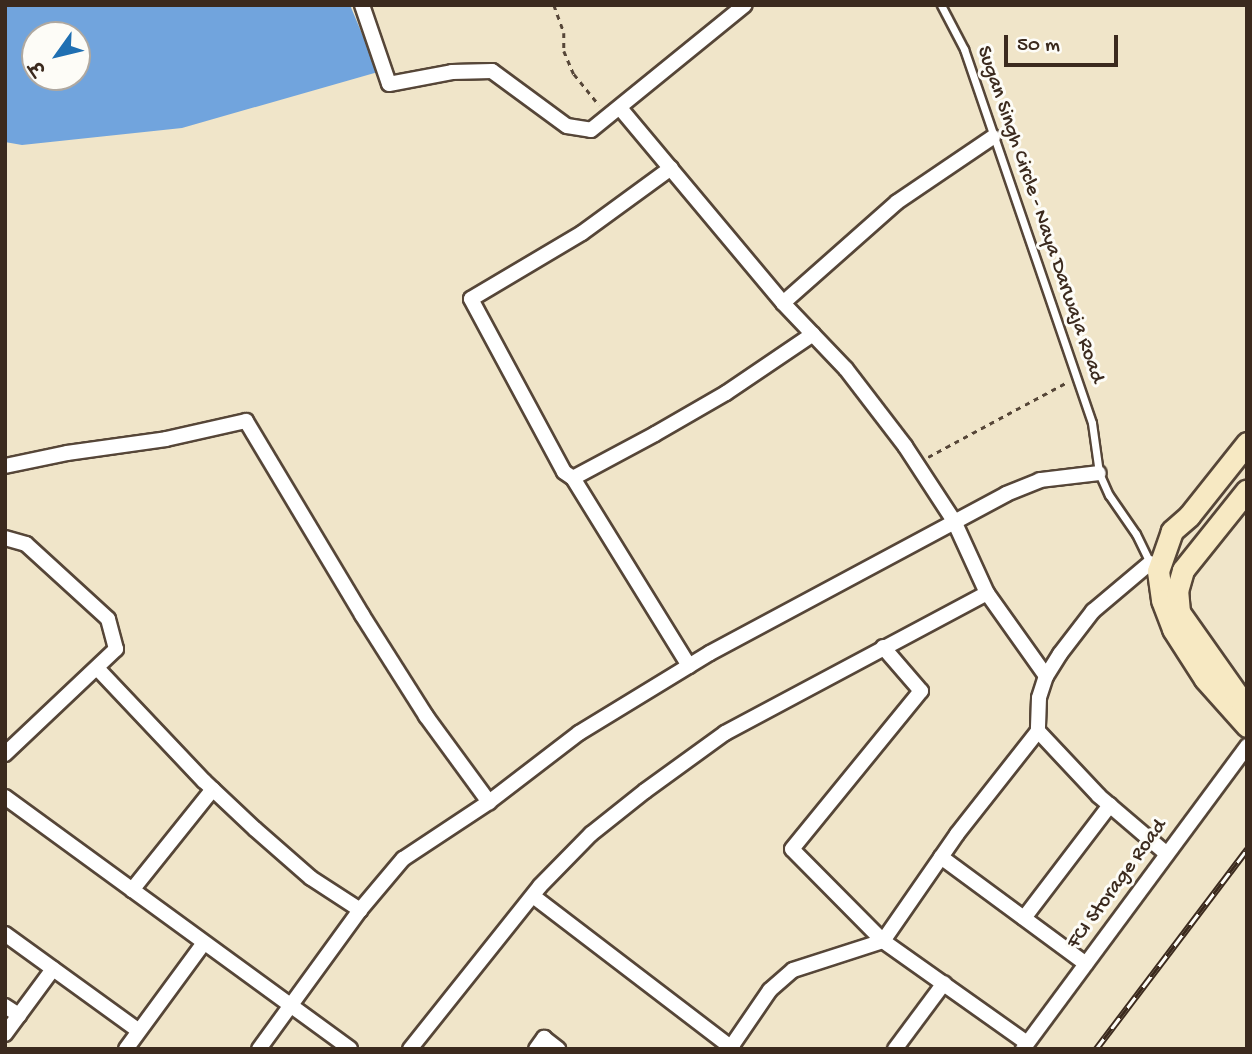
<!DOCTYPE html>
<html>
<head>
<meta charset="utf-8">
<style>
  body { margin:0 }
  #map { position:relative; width:1252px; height:1054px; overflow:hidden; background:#f0e5c9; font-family:"Gochi Hand","Playpen Sans Deva",sans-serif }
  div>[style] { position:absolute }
  .water>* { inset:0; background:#71a4dd }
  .path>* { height:2.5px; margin-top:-1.25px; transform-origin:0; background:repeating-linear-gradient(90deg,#564638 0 5px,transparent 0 10px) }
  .roads { filter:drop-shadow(2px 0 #564638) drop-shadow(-2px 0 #564638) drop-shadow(0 2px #564638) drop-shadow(0 -2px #564638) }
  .service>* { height:7px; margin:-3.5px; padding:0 3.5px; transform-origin:3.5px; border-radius:3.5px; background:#fff }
  .minor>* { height:14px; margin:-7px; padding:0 7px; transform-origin:7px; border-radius:7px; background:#fff }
  .secondary>* { height:21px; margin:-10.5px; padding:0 10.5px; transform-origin:10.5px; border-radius:10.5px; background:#f7e9c3 }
  .rail>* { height:7px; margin-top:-3.5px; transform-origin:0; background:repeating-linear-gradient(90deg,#fdfcf7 0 13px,#3b2a1e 0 26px); box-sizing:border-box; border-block:2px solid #3b2a1e }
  span { translate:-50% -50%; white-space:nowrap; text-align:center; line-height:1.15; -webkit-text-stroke:6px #fdfcf7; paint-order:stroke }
  .street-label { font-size:21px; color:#3b2a1e }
  .frame { position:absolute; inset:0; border:7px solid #3b2a1e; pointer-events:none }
  .north { position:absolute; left:21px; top:21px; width:70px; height:70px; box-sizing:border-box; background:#fdfcf7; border:2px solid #afa8a0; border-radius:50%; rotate:236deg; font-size:19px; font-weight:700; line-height:28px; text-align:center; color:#3b2a1e }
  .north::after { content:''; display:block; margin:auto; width:24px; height:32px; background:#1f6fb2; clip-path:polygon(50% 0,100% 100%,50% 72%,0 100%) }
  .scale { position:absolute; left:1004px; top:35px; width:114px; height:32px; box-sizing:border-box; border:4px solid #3b2a1e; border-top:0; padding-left:9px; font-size:21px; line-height:24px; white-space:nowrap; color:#3b2a1e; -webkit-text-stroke:5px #fdfcf7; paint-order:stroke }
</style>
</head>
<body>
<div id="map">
  <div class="water">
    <i style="clip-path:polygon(evenodd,5px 5px,350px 5px,378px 72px,182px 128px,22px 145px,5px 142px,5px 5px,35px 35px,77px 35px,77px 77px,35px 77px,35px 35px)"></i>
  </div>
  <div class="path">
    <i style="left:554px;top:5px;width:30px;rotate:70deg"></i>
    <i style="left:564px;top:33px;width:18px;rotate:90deg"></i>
    <i style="left:564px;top:51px;width:25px;rotate:67deg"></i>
    <i style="left:574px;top:74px;width:40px;rotate:51deg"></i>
    <i style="left:928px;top:457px;width:158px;rotate:-28.3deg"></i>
  </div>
  <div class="roads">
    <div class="service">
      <i style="left:941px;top:5px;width:50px;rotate:62.4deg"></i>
      <i style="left:964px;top:49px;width:395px;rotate:71.1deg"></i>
      <i style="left:1092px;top:423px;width:50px;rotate:82deg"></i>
      <i style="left:1099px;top:473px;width:24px;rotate:66deg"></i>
      <i style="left:1109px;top:495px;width:47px;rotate:55.3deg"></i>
      <i style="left:1136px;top:534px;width:32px;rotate:64deg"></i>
    </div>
    <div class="minor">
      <i style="left:362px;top:5px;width:83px;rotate:71.1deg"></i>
      <i style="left:389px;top:84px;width:64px;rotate:-10.8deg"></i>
      <i style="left:452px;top:72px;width:40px;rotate:-1.4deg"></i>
      <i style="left:492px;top:71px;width:93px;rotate:36.3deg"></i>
      <i style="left:567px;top:126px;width:24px;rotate:9deg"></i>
      <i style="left:591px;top:130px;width:198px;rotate:-39.1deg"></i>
      <i style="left:620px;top:108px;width:254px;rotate:50.1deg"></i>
      <i style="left:783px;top:303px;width:152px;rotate:-41.5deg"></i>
      <i style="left:897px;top:202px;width:116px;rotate:-34.1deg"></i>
      <i style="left:671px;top:168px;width:110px;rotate:143.9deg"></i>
      <i style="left:582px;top:233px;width:129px;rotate:149.3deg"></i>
      <i style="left:471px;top:299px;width:196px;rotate:61.7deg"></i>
      <i style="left:564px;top:472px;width:11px;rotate:34deg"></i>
      <i style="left:573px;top:478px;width:93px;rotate:-28.2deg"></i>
      <i style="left:655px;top:434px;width:82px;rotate:-30deg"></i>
      <i style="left:726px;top:393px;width:105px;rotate:-34.1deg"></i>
      <i style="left:783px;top:303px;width:91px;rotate:46.3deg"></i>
      <i style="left:846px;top:369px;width:97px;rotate:52.5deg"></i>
      <i style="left:905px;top:446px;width:90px;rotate:56.8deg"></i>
      <i style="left:954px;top:521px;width:79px;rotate:65.4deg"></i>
      <i style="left:987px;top:593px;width:102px;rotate:54.6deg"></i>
      <i style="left:5px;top:466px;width:63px;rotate:-11.8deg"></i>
      <i style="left:67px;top:453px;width:100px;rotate:-8deg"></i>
      <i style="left:166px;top:439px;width:82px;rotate:-12.7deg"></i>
      <i style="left:246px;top:421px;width:226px;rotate:59.1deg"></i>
      <i style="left:362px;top:615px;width:120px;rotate:57.6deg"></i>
      <i style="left:426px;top:716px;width:107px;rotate:53.8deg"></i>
      <i style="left:573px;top:478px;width:221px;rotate:58.3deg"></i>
      <i style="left:5px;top:538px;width:22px;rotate:16deg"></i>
      <i style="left:26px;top:544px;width:111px;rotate:42.4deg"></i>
      <i style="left:108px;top:619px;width:31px;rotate:75deg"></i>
      <i style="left:116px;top:649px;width:153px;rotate:136.6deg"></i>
      <i style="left:1150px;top:563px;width:75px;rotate:139.9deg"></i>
      <i style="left:1093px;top:611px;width:54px;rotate:127.5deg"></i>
      <i style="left:1060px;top:654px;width:26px;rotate:122deg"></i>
      <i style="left:1046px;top:676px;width:23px;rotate:108deg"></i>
      <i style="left:1039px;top:698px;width:33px;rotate:92deg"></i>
      <i style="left:1038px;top:731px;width:89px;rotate:46.8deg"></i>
      <i style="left:1099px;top:796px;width:89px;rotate:40.5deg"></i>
      <i style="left:97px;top:668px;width:156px;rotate:46.6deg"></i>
      <i style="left:204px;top:781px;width:70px;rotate:43.3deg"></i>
      <i style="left:255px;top:829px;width:74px;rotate:41.2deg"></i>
      <i style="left:311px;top:878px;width:59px;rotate:33.1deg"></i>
      <i style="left:5px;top:797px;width:427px;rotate:36.1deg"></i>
      <i style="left:941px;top:857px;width:180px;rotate:36.4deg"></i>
      <i style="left:132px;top:890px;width:129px;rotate:-51.3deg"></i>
      <i style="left:533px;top:896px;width:252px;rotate:37.4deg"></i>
      <i style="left:1024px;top:918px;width:142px;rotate:-52.7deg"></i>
      <i style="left:5px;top:934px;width:165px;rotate:35.9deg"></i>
      <i style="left:5px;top:1006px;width:17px;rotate:33deg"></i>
      <i style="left:5px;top:1034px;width:81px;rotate:-53.6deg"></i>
      <i style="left:1027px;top:1043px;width:176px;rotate:-144.7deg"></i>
      <i style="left:883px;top:941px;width:130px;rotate:-55.3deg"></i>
      <i style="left:957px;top:834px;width:131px;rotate:-51.8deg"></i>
      <i style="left:731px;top:1047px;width:69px;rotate:-55.6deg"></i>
      <i style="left:770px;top:990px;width:30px;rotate:-41deg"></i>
      <i style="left:793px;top:970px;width:95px;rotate:-17.9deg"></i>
      <i style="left:883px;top:941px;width:129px;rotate:-134.7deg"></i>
      <i style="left:792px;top:849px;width:204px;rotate:-50.8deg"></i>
      <i style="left:921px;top:691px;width:58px;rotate:-130.8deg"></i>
      <i style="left:126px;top:1049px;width:130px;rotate:-53.7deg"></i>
      <i style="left:259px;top:1049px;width:172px;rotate:-54deg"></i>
      <i style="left:360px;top:910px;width:67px;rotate:-49.9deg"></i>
      <i style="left:403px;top:859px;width:103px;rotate:-33.5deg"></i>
      <i style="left:489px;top:802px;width:113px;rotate:-37.5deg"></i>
      <i style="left:579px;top:733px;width:153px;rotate:-31.4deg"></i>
      <i style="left:710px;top:653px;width:336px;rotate:-28.2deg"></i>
      <i style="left:1006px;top:494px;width:37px;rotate:-22deg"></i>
      <i style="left:1040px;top:480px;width:59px;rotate:-6.8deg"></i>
      <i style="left:410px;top:1049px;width:208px;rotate:-51.4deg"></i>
      <i style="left:540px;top:886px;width:73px;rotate:-45.6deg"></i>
      <i style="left:591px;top:834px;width:69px;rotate:-38.5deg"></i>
      <i style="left:645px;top:791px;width:99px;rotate:-35.9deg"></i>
      <i style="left:725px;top:733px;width:297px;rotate:-28.1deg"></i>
      <i style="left:536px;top:1049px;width:14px;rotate:-54deg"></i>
      <i style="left:544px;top:1038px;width:18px;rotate:38deg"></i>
      <i style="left:895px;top:1049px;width:82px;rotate:-53.4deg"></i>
      <i style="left:1023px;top:1049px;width:377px;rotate:-53.5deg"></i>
    </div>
    <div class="secondary">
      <i style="left:1247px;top:443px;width:93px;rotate:128.5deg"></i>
      <i style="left:1189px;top:516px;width:23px;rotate:139deg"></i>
      <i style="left:1172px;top:531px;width:42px;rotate:109.3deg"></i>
      <i style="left:1158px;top:571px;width:29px;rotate:82deg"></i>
      <i style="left:1162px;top:600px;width:31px;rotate:69deg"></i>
      <i style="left:1173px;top:629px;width:59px;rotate:57.4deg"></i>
      <i style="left:1205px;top:679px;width:63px;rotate:48.2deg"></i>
      <i style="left:1241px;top:700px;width:108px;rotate:-125.2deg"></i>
      <i style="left:1179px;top:612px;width:21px;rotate:-95deg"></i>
      <i style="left:1177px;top:591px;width:22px;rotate:-74deg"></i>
      <i style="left:1183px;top:570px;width:102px;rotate:-51.3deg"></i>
    </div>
  </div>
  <div class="rail">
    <i style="left:1096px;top:1049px;width:251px;rotate:-52.9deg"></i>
  </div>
  <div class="street-label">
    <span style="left:1039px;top:215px;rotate:71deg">Sugan Singh Circle - Naya Darwaja Road</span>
    <span style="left:1118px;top:885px;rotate:-54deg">FCI Storage Road</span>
  </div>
  <div class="frame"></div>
  <div class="north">उ</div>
  <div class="scale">50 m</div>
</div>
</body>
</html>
